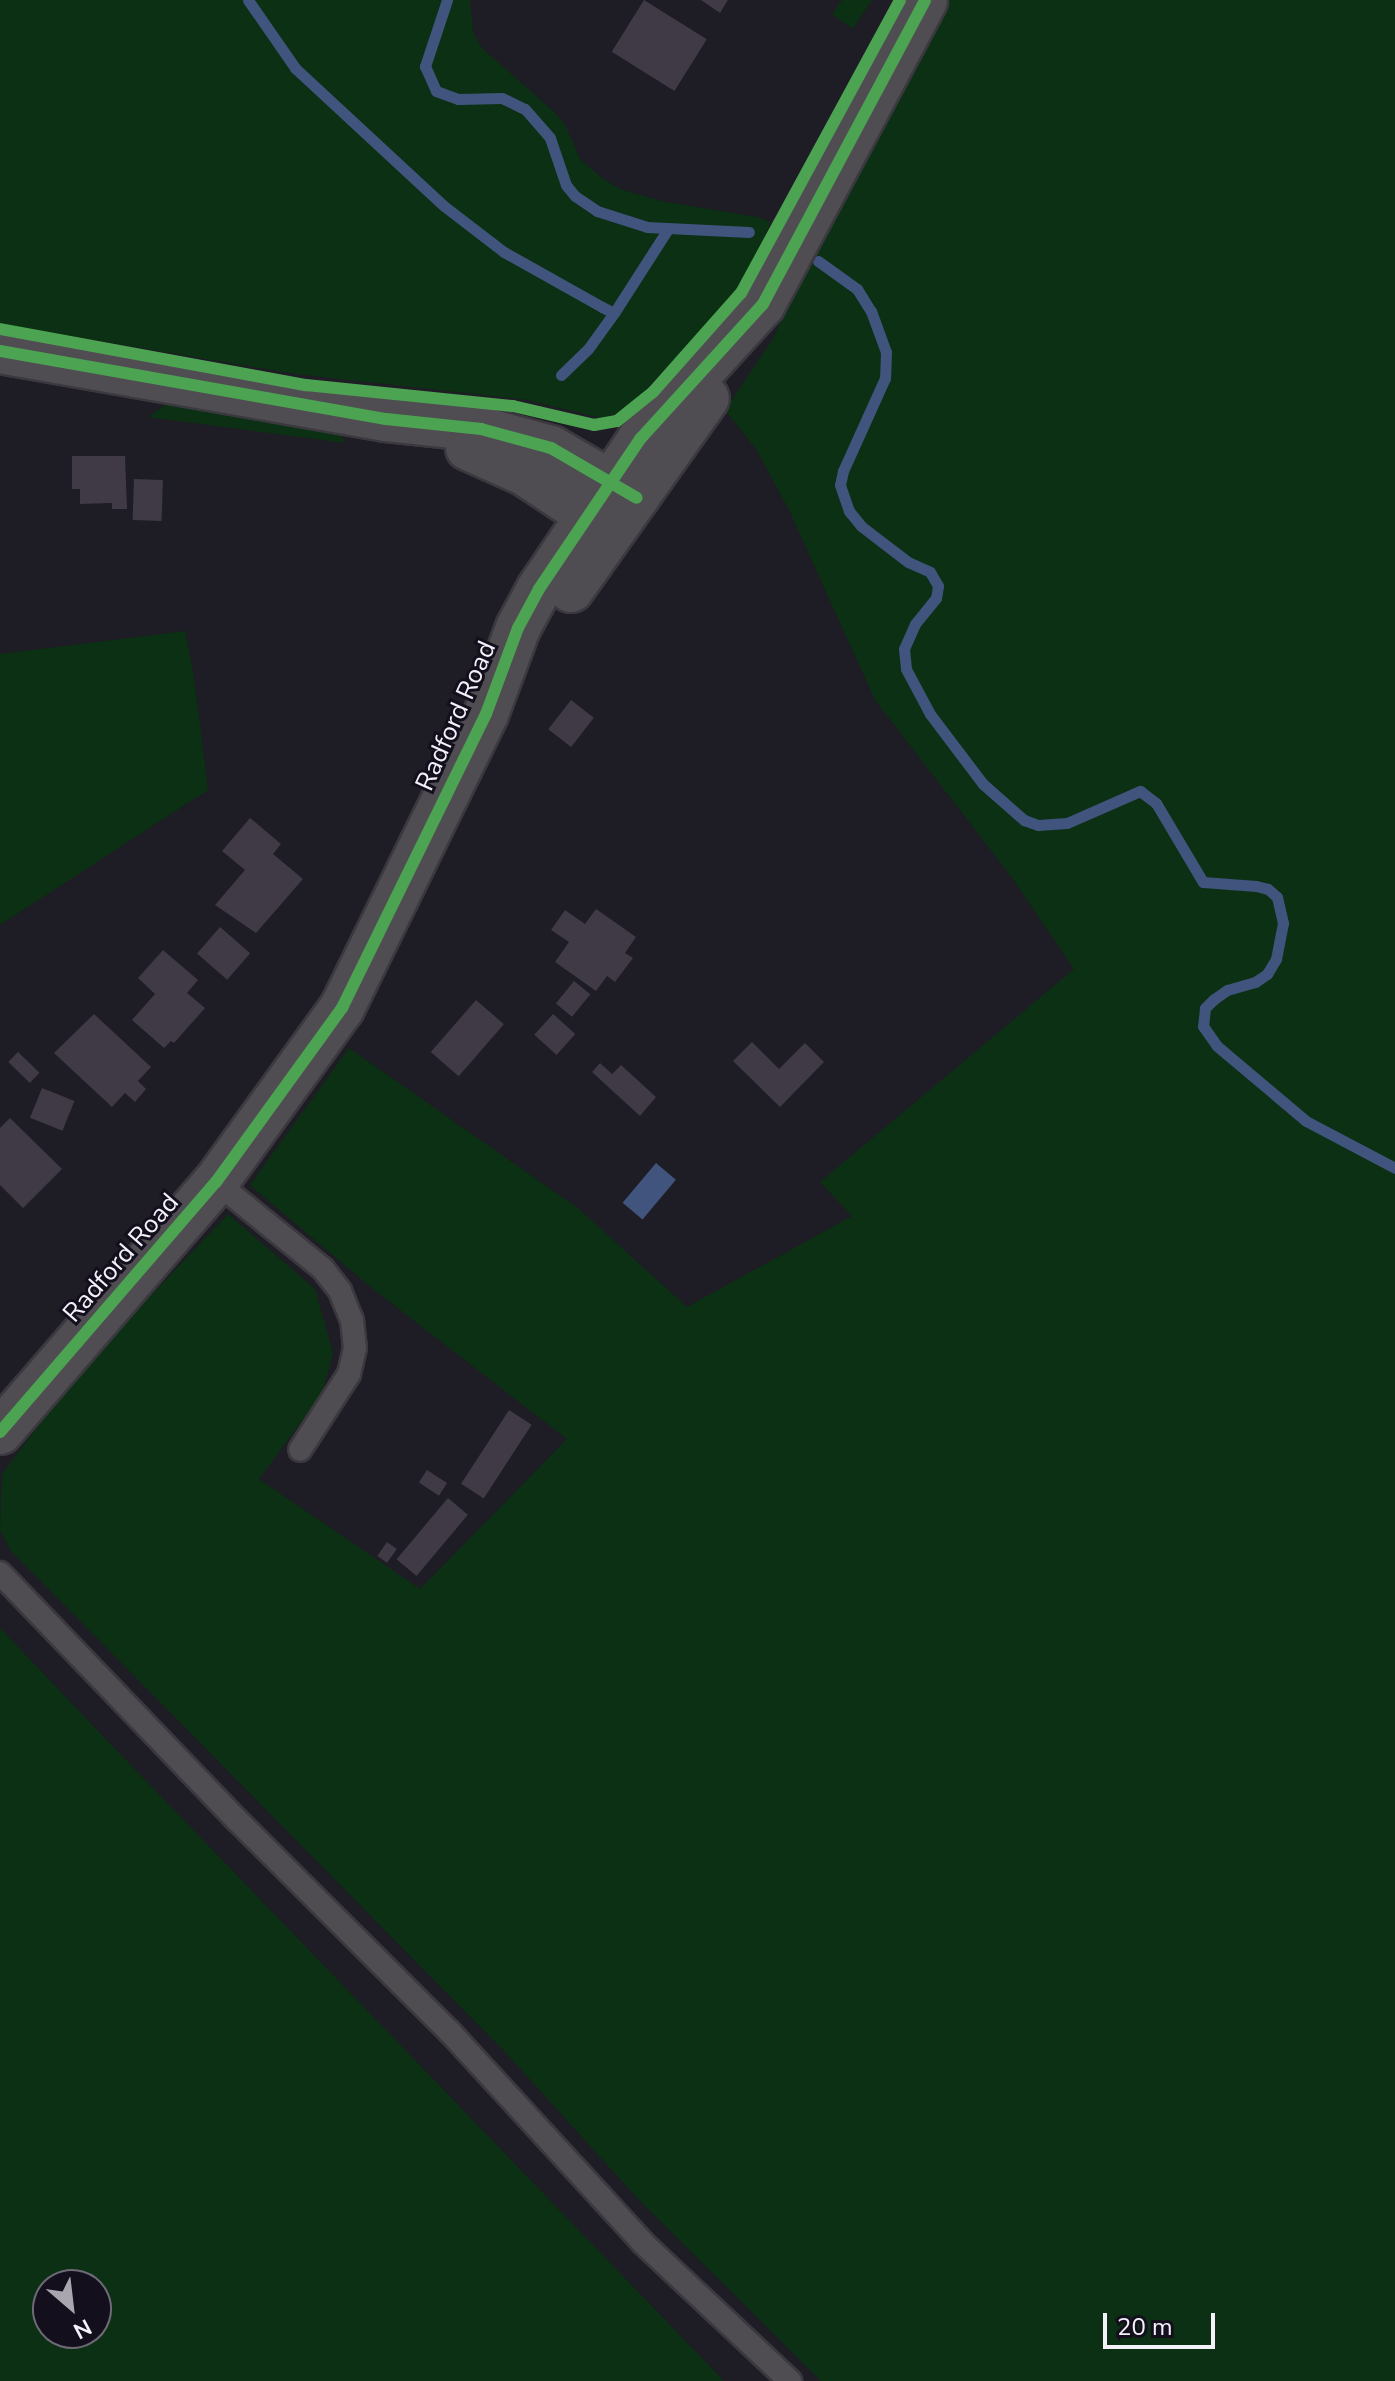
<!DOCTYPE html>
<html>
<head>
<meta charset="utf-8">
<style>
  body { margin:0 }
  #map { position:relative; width:1395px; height:2381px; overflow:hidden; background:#1e1c24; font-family:"Nunito Sans",sans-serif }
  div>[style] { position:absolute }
  .green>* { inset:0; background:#0c3013 }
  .water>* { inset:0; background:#41547e; transform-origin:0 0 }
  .stream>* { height:11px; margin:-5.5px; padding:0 5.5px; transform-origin:5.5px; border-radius:5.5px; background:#41547e }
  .building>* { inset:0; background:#3f3a46; transform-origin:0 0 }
  .roads { filter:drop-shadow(2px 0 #3b393f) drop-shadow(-2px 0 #3b393f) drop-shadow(0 2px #3b393f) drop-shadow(0 -2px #3b393f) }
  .service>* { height:22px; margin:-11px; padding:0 11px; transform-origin:11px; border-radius:11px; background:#4f4d52 }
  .tertiary>* { height:44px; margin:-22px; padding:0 22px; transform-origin:22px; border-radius:22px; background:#4f4d52 }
  .cycleway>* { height:12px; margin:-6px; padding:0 6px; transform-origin:6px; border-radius:6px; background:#4ca352 }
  span { translate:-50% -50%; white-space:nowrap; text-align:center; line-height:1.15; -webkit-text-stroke:6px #140f1d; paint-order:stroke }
  .street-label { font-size:26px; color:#f4f1fb }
  .north { position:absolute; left:32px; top:2269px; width:80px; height:80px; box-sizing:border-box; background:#140f1d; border:2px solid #6e6976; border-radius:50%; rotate:152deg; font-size:22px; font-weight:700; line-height:32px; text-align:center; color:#f4f1fb }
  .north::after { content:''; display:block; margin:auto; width:28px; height:36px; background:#a9a6b0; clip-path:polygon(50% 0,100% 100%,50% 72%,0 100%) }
  .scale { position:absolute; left:1103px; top:2313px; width:112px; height:36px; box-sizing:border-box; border:4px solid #f4f1fb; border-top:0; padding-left:10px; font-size:24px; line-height:28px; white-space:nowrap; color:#f4f1fb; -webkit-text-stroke:6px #140f1d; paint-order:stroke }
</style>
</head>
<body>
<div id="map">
  <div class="green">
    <i style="clip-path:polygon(0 0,470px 0,473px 32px,482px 48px,553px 111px,565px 124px,580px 159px,602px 178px,620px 189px,661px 201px,757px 217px,771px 222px,748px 275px,729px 302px,633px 403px,616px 414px,601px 418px,527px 400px,295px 374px,0 324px)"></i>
    <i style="clip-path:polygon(842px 0,872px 0,853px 29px,832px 14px)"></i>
    <i style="clip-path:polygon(943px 0,1395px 0,1395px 2381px,821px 2381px,639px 2200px,506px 2053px,11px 1551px,0 1530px,2px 1474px,83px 1367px,228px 1214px,315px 1289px,333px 1353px,322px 1394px,259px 1479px,420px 1589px,567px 1439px,373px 1289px,250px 1185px,349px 1048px,579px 1209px,687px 1307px,852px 1216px,820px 1182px,1074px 969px,1010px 875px,875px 700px,789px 510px,756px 449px,725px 410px,774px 337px,825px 219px)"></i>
    <i style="clip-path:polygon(180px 395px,336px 425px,345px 443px,148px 417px)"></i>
    <i style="clip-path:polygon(185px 631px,193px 671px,208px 790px,0 925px,0 654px)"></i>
    <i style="clip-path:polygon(evenodd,0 1628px,100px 1733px,724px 2381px,0 2381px,0 1628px,96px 2285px,96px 2333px,48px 2333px,48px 2285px,96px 2285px)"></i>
  </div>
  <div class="water">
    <i style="left:656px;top:1163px;width:26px;height:52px;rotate:40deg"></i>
  </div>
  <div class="stream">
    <i style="left:248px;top:0;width:83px;rotate:55.3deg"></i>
    <i style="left:295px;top:68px;width:203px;rotate:42.8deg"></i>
    <i style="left:444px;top:206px;width:76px;rotate:37.5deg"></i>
    <i style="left:504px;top:252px;width:112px;rotate:29.3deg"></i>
    <i style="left:602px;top:307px;width:13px;rotate:27deg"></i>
    <i style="left:614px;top:313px;width:100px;rotate:-57.3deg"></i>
    <i style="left:447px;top:0;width:70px;rotate:108.4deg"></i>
    <i style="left:425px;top:66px;width:27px;rotate:66deg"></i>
    <i style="left:436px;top:91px;width:23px;rotate:20deg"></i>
    <i style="left:458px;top:99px;width:44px;rotate:-1.3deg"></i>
    <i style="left:502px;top:98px;width:25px;rotate:26deg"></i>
    <i style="left:525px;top:109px;width:38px;rotate:49deg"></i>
    <i style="left:550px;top:138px;width:50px;rotate:71.2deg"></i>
    <i style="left:566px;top:185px;width:14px;rotate:51deg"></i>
    <i style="left:575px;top:196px;width:27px;rotate:34deg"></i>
    <i style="left:597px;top:211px;width:52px;rotate:17.7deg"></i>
    <i style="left:647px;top:227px;width:102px;rotate:2.8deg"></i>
    <i style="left:818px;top:261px;width:48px;rotate:35.7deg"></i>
    <i style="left:857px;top:289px;width:26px;rotate:58deg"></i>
    <i style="left:871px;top:311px;width:44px;rotate:69.9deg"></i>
    <i style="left:886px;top:352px;width:26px;rotate:92deg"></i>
    <i style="left:885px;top:378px;width:102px;rotate:114.3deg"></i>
    <i style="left:843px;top:471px;width:14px;rotate:102deg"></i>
    <i style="left:840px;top:485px;width:28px;rotate:71deg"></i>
    <i style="left:849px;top:511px;width:19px;rotate:51deg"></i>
    <i style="left:861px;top:526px;width:59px;rotate:37.5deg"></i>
    <i style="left:908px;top:562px;width:24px;rotate:24deg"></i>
    <i style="left:930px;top:572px;width:16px;rotate:60deg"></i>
    <i style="left:938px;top:586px;width:12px;rotate:99deg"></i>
    <i style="left:936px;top:598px;width:33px;rotate:129deg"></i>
    <i style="left:915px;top:624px;width:27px;rotate:114deg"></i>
    <i style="left:904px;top:649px;width:20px;rotate:84deg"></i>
    <i style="left:906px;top:669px;width:51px;rotate:61.9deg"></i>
    <i style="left:930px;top:714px;width:88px;rotate:52.9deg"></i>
    <i style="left:983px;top:784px;width:55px;rotate:41.3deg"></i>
    <i style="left:1024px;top:820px;width:15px;rotate:20deg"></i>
    <i style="left:1038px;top:825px;width:29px;rotate:-4deg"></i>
    <i style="left:1067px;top:823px;width:80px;rotate:-23.7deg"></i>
    <i style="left:1140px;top:791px;width:20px;rotate:37deg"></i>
    <i style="left:1156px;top:803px;width:92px;rotate:59.3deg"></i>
    <i style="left:1203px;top:882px;width:53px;rotate:4.3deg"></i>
    <i style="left:1256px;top:886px;width:12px;rotate:14deg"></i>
    <i style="left:1268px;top:889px;width:12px;rotate:42deg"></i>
    <i style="left:1277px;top:897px;width:27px;rotate:77deg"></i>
    <i style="left:1283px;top:923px;width:37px;rotate:101deg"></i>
    <i style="left:1276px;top:959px;width:17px;rotate:121deg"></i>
    <i style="left:1267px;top:974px;width:14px;rotate:146deg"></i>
    <i style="left:1255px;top:982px;width:29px;rotate:164deg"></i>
    <i style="left:1227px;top:990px;width:16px;rotate:145deg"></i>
    <i style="left:1214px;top:999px;width:13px;rotate:135deg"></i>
    <i style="left:1205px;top:1008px;width:18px;rotate:96deg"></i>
    <i style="left:1203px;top:1026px;width:24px;rotate:55deg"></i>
    <i style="left:1217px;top:1046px;width:116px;rotate:40.1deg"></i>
    <i style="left:1306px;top:1121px;width:101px;rotate:27.8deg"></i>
    <i style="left:561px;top:375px;width:37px;rotate:-44deg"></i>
    <i style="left:588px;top:349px;width:44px;rotate:-54.2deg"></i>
  </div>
  <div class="building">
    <i style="left:644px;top:0;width:74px;height:61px;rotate:32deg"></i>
    <i style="clip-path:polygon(701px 0,728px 0,720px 13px)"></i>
    <i style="clip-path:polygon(72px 456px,125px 456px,127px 509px,112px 509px,112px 503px,80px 504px,80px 489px,72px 489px)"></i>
    <i style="left:134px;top:479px;width:29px;height:41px;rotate:2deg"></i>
    <i style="left:571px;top:700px;width:29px;height:37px;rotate:38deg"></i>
    <i style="clip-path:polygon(250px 818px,281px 844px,273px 854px,303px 879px,256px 933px,215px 905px,245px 870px,222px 851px)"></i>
    <i style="clip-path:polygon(596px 909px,636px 937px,625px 953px,633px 958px,615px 982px,607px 976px,596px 991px,555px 962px,569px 942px,551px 930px,565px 910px,585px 924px)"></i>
    <i style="left:220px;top:927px;width:40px;height:35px;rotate:41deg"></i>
    <i style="clip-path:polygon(163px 950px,198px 980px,187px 993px,205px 1008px,174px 1043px,171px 1041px,164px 1048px,132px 1020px,155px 994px,138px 978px)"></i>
    <i style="left:574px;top:981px;width:21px;height:29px;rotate:39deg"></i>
    <i style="left:476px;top:1000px;width:37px;height:69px;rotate:41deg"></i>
    <i style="clip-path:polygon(94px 1014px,151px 1067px,138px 1081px,146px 1089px,135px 1102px,125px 1093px,112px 1107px,54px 1053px)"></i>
    <i style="left:553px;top:1014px;width:30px;height:28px;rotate:42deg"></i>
    <i style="clip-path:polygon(752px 1042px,779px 1069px,805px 1043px,824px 1062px,780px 1107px,733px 1061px)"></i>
    <i style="left:18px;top:1052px;width:30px;height:14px;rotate:44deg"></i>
    <i style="clip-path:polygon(600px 1063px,612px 1074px,621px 1065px,656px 1097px,640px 1116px,592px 1072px)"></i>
    <i style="left:42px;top:1088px;width:35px;height:32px;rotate:22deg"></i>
    <i style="clip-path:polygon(10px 1118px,62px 1169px,23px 1208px,0 1185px,0 1128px)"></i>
    <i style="left:509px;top:1410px;width:27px;height:88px;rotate:33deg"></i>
    <i style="left:427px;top:1470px;width:24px;height:15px;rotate:33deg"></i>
    <i style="left:448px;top:1498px;width:26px;height:80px;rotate:40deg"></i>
    <i style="left:387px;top:1542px;width:12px;height:17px;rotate:35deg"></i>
  </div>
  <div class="roads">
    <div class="service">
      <i style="left:216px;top:1182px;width:138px;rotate:39.1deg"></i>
      <i style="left:323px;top:1269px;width:28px;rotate:52deg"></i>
      <i style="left:340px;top:1291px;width:31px;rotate:68deg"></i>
      <i style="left:352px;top:1320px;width:28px;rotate:84deg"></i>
      <i style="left:355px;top:1348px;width:27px;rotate:103deg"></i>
      <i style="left:349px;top:1374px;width:90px;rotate:122.8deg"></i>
      <i style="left:0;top:1573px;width:341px;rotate:46.2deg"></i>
      <i style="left:236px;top:1819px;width:301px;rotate:44.9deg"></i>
      <i style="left:449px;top:2031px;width:287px;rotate:47.5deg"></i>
      <i style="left:643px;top:2243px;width:202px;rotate:43.2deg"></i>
    </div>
    <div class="tertiary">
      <i style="left:0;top:351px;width:392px;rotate:10deg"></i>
      <i style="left:386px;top:419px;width:96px;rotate:6deg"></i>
      <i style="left:481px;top:429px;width:73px;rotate:15.2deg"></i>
      <i style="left:551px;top:448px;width:99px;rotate:30.2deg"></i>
      <i style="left:468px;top:448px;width:61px;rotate:24.1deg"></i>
      <i style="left:524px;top:473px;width:105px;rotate:33.4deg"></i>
      <i style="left:571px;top:590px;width:235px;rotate:-54.7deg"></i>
      <i style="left:0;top:1432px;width:330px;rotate:-49.2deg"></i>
      <i style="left:216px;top:1182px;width:215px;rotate:-54.1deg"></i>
      <i style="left:342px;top:1008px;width:327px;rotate:-63.9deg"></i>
      <i style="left:486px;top:714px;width:92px;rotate:-69.6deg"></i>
      <i style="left:518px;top:628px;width:44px;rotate:-61.7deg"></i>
      <i style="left:539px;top:589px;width:182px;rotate:-56deg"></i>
      <i style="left:641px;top:438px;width:181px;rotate:-47.7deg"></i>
      <i style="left:763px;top:304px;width:344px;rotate:-61.9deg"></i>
    </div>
  </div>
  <div class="cycleway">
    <i style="left:0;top:329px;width:311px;rotate:10.4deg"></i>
    <i style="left:306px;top:385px;width:208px;rotate:5.8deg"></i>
    <i style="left:513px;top:406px;width:83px;rotate:13.2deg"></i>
    <i style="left:594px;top:425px;width:23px;rotate:-10deg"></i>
    <i style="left:617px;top:421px;width:46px;rotate:-38.9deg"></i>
    <i style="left:653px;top:392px;width:132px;rotate:-48.4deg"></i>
    <i style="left:741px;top:293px;width:333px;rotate:-61.5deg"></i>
    <i style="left:0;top:351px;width:392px;rotate:10deg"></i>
    <i style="left:386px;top:419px;width:96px;rotate:6deg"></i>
    <i style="left:481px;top:429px;width:73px;rotate:15.2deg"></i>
    <i style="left:551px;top:448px;width:99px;rotate:30.2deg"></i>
    <i style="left:0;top:1432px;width:330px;rotate:-49.2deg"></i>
    <i style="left:216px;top:1182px;width:215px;rotate:-54.1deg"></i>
    <i style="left:342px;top:1008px;width:327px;rotate:-63.9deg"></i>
    <i style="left:486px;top:714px;width:92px;rotate:-69.6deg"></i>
    <i style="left:518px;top:628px;width:44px;rotate:-61.7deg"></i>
    <i style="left:539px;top:589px;width:182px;rotate:-56deg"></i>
    <i style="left:641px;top:438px;width:181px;rotate:-47.7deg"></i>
    <i style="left:763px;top:304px;width:344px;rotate:-61.9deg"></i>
  </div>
  <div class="street-label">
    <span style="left:456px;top:716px;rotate:-66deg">Radford Road</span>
    <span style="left:121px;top:1258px;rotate:-49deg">Radford Road</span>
  </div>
  <div class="north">N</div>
  <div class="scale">20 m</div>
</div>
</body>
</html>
